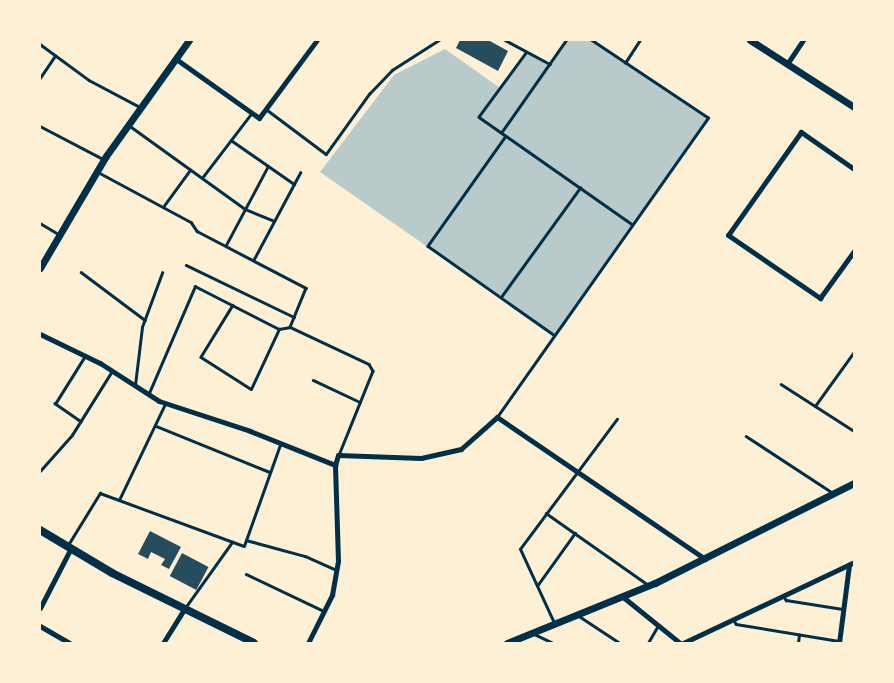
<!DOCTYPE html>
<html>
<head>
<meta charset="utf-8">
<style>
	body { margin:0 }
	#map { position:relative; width:894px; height:683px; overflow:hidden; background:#fdf0d5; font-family:Helvetica,sans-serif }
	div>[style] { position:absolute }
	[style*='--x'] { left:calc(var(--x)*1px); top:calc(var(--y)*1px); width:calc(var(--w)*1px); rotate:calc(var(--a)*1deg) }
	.green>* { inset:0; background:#b9caca }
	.building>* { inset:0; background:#264d5e; transform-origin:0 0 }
	.service>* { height:2.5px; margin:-1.25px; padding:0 1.25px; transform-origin:1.25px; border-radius:1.25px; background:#003049 }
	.minor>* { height:5px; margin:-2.5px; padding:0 2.5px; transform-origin:2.5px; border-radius:2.5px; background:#003049 }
	.tertiary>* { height:7px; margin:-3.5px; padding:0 3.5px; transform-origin:3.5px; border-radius:3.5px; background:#003049 }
	.secondary>* { height:8px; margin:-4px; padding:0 4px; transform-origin:4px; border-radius:4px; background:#003049 }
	span { translate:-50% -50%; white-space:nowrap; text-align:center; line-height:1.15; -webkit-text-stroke:4.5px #fdf0d5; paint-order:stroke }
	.frame { position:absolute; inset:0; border:41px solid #fdf0d5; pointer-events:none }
</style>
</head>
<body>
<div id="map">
	<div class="green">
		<i style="clip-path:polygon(566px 40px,591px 40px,708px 118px,554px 335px,320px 172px,394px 75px,445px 49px,500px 88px,526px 53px,550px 63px)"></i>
	</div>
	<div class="building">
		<i style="clip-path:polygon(460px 40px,488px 40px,508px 51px,498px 71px,456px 48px)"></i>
		<i style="clip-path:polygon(150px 531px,181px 547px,169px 569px,161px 565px,165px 559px,151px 552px,148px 559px,138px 554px)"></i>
		<i style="left:182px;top:553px;width:30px;height:26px;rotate:28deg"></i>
	</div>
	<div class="service">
		<i style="--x:505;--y:40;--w:51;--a:28.1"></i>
		<i style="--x:40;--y:44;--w:61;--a:36.3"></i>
		<i style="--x:89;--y:80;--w:58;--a:27.9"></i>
		<i style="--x:526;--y:53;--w:79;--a:126.3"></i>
		<i style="--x:479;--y:117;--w:187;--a:35"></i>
		<i style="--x:625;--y:63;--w:27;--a:-57"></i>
		<i style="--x:40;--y:78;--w:27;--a:-56"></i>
		<i style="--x:266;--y:109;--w:75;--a:36.9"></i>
		<i style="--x:326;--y:154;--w:74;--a:-54.4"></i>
		<i style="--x:369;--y:94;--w:33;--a:-46"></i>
		<i style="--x:392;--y:70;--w:56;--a:-32.6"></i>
		<i style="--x:40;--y:126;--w:71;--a:27.6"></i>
		<i style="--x:130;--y:126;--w:142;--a:35.8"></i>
		<i style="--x:245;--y:209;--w:31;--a:22"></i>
		<i style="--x:501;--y:133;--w:113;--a:-55"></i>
		<i style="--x:506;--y:136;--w:135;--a:125.3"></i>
		<i style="--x:428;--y:246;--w:154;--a:35.2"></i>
		<i style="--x:231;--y:140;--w:77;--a:34.9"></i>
		<i style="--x:98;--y:172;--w:106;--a:28.3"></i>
		<i style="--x:191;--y:222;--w:11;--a:56"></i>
		<i style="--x:197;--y:231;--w:123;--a:27.6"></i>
		<i style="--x:306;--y:288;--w:42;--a:112.3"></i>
		<i style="--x:202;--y:178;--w:81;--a:-52.6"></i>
		<i style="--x:163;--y:207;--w:46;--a:-53.9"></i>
		<i style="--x:40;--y:223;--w:21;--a:31"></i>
		<i style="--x:226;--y:245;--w:89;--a:-62"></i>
		<i style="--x:254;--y:259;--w:98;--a:-61.9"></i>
		<i style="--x:186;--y:265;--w:120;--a:25.7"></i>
		<i style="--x:81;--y:272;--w:80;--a:36.9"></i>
		<i style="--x:501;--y:297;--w:135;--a:-54.1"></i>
		<i style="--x:233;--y:305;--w:61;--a:121.6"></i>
		<i style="--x:201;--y:357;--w:59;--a:32.6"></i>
		<i style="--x:251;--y:389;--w:66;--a:-65"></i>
		<i style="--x:279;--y:329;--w:11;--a:-10"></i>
		<i style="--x:290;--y:327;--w:87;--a:25.1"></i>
		<i style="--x:369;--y:364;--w:8;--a:60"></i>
		<i style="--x:373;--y:371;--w:91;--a:112"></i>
		<i style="--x:313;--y:380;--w:52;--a:25.1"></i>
		<i style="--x:781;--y:384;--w:87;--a:32.8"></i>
		<i style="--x:135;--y:385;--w:58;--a:-83.1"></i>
		<i style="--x:142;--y:327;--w:58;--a:-69.7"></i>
		<i style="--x:149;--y:393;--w:116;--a:-66.7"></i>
		<i style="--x:195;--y:286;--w:94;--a:27.1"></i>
		<i style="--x:815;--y:406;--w:67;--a:-54.2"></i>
		<i style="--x:497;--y:417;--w:366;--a:-54.8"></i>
		<i style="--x:708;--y:118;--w:141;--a:-146.3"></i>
		<i style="--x:81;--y:422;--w:32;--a:-145"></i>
		<i style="--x:55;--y:404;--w:57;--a:-58"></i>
		<i style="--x:156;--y:426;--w:123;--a:22"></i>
		<i style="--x:746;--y:436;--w:104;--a:33.2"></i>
		<i style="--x:40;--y:471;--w:48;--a:-48.4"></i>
		<i style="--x:72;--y:435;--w:75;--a:-58"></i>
		<i style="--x:119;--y:500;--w:106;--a:-64.4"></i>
		<i style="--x:546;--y:513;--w:123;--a:35.1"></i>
		<i style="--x:246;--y:540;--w:61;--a:15.2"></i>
		<i style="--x:305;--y:556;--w:35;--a:24"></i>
		<i style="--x:68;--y:545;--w:61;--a:-58.4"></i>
		<i style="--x:100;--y:493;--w:153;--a:20.2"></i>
		<i style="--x:244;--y:546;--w:107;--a:-70.4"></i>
		<i style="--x:246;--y:574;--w:86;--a:25.4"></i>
		<i style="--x:537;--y:586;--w:65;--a:-54.4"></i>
		<i style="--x:783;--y:595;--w:6;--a:59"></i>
		<i style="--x:786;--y:600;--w:57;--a:9.1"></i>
		<i style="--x:185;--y:608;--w:81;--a:-54.5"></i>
		<i style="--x:579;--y:616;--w:49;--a:33.4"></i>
		<i style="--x:734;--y:620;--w:4;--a:63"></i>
		<i style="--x:736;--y:624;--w:104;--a:9.4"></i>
		<i style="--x:554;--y:623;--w:81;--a:-114.7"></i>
		<i style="--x:520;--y:549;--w:162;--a:-53.3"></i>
		<i style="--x:534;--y:634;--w:21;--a:25"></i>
		<i style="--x:648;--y:643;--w:20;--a:-60"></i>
		<i style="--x:798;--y:643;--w:8;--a:-83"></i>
	</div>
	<div class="minor">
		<i style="--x:176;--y:59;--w:102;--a:35.4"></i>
		<i style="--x:259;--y:118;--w:97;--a:-53.4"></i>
		<i style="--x:787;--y:64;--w:29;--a:-56"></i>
		<i style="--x:854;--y:169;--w:65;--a:-145.1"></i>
		<i style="--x:801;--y:132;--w:126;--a:125.3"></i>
		<i style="--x:728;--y:235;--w:112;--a:34.4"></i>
		<i style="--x:820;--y:298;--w:58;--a:-54.1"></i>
		<i style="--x:40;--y:334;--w:67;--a:25.8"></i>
		<i style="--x:100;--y:363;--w:70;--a:32.8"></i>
		<i style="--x:159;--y:401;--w:96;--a:18.2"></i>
		<i style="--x:250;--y:431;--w:92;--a:21.8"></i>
		<i style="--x:623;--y:597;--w:73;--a:38.9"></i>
		<i style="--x:40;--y:608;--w:68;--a:-62.7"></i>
		<i style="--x:40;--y:626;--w:34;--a:30"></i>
		<i style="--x:163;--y:643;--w:40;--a:-58"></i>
		<i style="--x:308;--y:643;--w:54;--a:-63.4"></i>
		<i style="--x:332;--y:595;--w:35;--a:-80"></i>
		<i style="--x:338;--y:561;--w:96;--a:-91.8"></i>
		<i style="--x:335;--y:465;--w:10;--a:-73"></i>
		<i style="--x:338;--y:455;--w:83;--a:2.1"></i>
		<i style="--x:421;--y:458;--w:41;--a:-12.7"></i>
		<i style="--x:461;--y:449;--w:48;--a:-41.6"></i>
		<i style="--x:497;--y:417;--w:252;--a:34.3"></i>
		<i style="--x:683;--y:643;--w:189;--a:-25.3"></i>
		<i style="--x:839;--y:643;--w:79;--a:-82.7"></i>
	</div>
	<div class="tertiary">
		<i style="--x:750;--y:40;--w:124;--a:32.8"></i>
		<i style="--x:40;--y:268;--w:130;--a:-59.5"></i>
		<i style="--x:106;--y:156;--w:143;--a:-54.4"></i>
		<i style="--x:507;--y:643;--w:160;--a:-22.1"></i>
		<i style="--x:655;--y:583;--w:223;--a:-26.7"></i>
	</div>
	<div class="secondary">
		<i style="--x:40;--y:530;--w:84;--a:30.8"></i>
		<i style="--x:112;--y:573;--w:158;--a:26.2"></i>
	</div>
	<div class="frame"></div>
</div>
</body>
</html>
